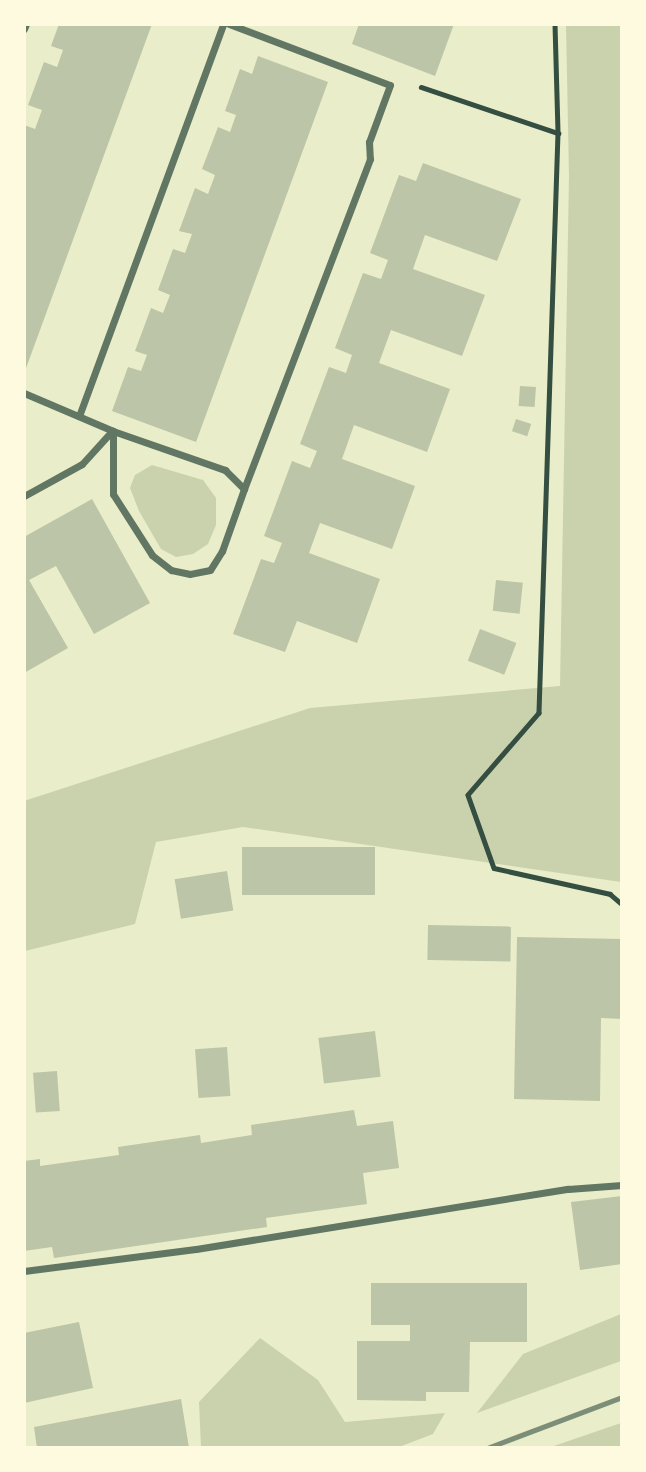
<!DOCTYPE html>
<html>
<head>
<meta charset="utf-8">
<style>
	body { margin:0 }
	#map { position:relative; width:646px; height:1472px; overflow:hidden; background:#e9edc9; font-family:"Fira Sans Condensed",sans-serif }
	div>[style] { position:absolute }
	[style*='--x'] { left:calc(var(--x)*1px); top:calc(var(--y)*1px); width:calc(var(--w)*1px); rotate:calc(var(--a)*1deg) }
	.green>* { inset:0; background:#cad2ad }
	.building>* { inset:0; background:#bcc5a7; transform-origin:0 0 }
	.path>* { height:4.5px; margin:-2.25px; padding:0 2.25px; transform-origin:2.25px; border-radius:2.25px; background:#344e41 }
	.minor>* { height:7px; margin:-3.5px; padding:0 3.5px; transform-origin:3.5px; border-radius:3.5px; background:#617663 }
	.rail>* { height:5px; margin:-2.5px; padding:0 2.5px; transform-origin:2.5px; border-radius:2.5px; background:#7c8e77 }
	span { translate:-50% -50%; white-space:nowrap; text-align:center; line-height:1.15; -webkit-text-stroke:5px #fefae0; paint-order:stroke }
	.frame { position:absolute; inset:0; border:26px solid #fefae0; pointer-events:none }
</style>
</head>
<body>
<div id="map">
	<div class="green">
		<i style="clip-path:polygon(566px 25px,621px 25px,621px 882px,243px 827px,156px 842px,135px 924px,25px 951px,24px 801px,310px 708px,560px 686px,569px 176px)"></i>
		<i style="clip-path:polygon(152px 465px,203px 480px,216px 498px,216px 525px,208px 544px,193px 554px,176px 557px,161px 549px,139px 511px,130px 488px,135px 475px)"></i>
		<i style="clip-path:polygon(621px 1314px,621px 1361px,477px 1413px,523px 1354px)"></i>
		<i style="clip-path:polygon(260px 1338px,318px 1380px,345px 1422px,445px 1413px,433px 1434px,399px 1447px,201px 1447px,199px 1402px)"></i>
		<i style="clip-path:polygon(621px 1423px,621px 1447px,551px 1447px)"></i>
	</div>
	<div class="building">
		<i style="clip-path:polygon(59px 24px,152px 24px,25px 371px,24px 125px,35px 129px,42px 110px,28px 105px,44px 62px,57px 67px,63px 50px,51px 46px)"></i>
		<i style="clip-path:polygon(359px 24px,454px 24px,435px 76px,352px 44px)"></i>
		<i style="clip-path:polygon(258px 56px,328px 82px,196px 442px,112px 411px,128px 367px,141px 371px,147px 355px,135px 351px,151px 308px,163px 313px,170px 295px,158px 290px,173px 249px,185px 253px,192px 234px,179px 231px,195px 188px,208px 194px,215px 175px,202px 169px,218px 127px,230px 132px,236px 115px,225px 111px,240px 69px,252px 74px)"></i>
		<i style="clip-path:polygon(423px 163px,521px 199px,497px 261px,425px 235px,413px 269px,485px 295px,462px 356px,391px 330px,379px 363px,450px 389px,427px 452px,354px 425px,342px 459px,415px 486px,392px 549px,320px 523px,309px 553px,380px 579px,357px 643px,297px 621px,285px 652px,233px 634px,261px 559px,274px 563px,282px 543px,264px 536px,292px 461px,310px 468px,317px 451px,300px 444px,329px 367px,346px 373px,352px 355px,335px 348px,363px 273px,381px 279px,388px 260px,370px 253px,399px 175px,416px 181px)"></i>
		<i style="left:520px;top:386px;width:16px;height:20px;rotate:4deg"></i>
		<i style="left:516px;top:419px;width:16px;height:13px;rotate:18deg"></i>
		<i style="clip-path:polygon(92px 499px,150px 603px,94px 634px,56px 566px,29px 580px,68px 648px,24px 673px,24px 537px)"></i>
		<i style="left:496px;top:580px;width:27px;height:31px;rotate:6deg"></i>
		<i style="left:480px;top:629px;width:39px;height:34px;rotate:21deg"></i>
		<i style="left:375px;top:847px;width:48px;height:133px;rotate:90deg"></i>
		<i style="left:227px;top:871px;width:40px;height:53px;rotate:81deg"></i>
		<i style="left:428px;top:925px;width:83px;height:35px;rotate:1deg"></i>
		<i style="clip-path:polygon(517px 937px,622px 939px,622px 1019px,601px 1018px,600px 1101px,514px 1099px)"></i>
		<i style="left:375px;top:1031px;width:46px;height:57px;rotate:83deg"></i>
		<i style="left:227px;top:1047px;width:49px;height:32px;rotate:86deg"></i>
		<i style="left:57px;top:1071px;width:40px;height:24px;rotate:86deg"></i>
		<i style="clip-path:polygon(354px 1110px,357px 1126px,393px 1121px,399px 1168px,363px 1173px,367px 1204px,266px 1218px,267px 1227px,54px 1258px,52px 1247px,24px 1251px,24px 1161px,40px 1159px,40px 1166px,119px 1155px,118px 1147px,200px 1135px,201px 1143px,252px 1135px,251px 1125px)"></i>
		<i style="clip-path:polygon(622px 1196px,622px 1264px,580px 1270px,571px 1202px)"></i>
		<i style="clip-path:polygon(371px 1283px,527px 1283px,527px 1342px,470px 1342px,469px 1392px,426px 1392px,426px 1401px,357px 1400px,357px 1341px,410px 1341px,410px 1325px,371px 1325px)"></i>
		<i style="clip-path:polygon(79px 1322px,93px 1388px,24px 1403px,24px 1333px)"></i>
		<i style="clip-path:polygon(181px 1399px,189px 1448px,37px 1448px,34px 1427px)"></i>
	</div>
	<div class="path">
		<i style="--x:555;--y:24;--w:109;--a:88.4"></i>
		<i style="--x:558;--y:133;--w:580;--a:91.88"></i>
		<i style="--x:539;--y:713;--w:108;--a:130.9"></i>
		<i style="--x:468;--y:795;--w:77;--a:70.4"></i>
		<i style="--x:494;--y:868;--w:119;--a:12.6"></i>
		<i style="--x:610;--y:894;--w:16;--a:40"></i>
		<i style="--x:421;--y:87;--w:145;--a:18.6"></i>
	</div>
	<div class="minor">
		<i style="--x:229;--y:24;--w:172;--a:20.8"></i>
		<i style="--x:390;--y:85;--w:61;--a:110.2"></i>
		<i style="--x:369;--y:142;--w:17;--a:87"></i>
		<i style="--x:370;--y:159;--w:353;--a:110.9"></i>
		<i style="--x:24;--y:29;--w:5;--a:-68"></i>
		<i style="--x:24;--y:393;--w:97;--a:23.1"></i>
		<i style="--x:113;--y:431;--w:119;--a:19.2"></i>
		<i style="--x:225;--y:470;--w:27;--a:45"></i>
		<i style="--x:244;--y:489;--w:66;--a:109.5"></i>
		<i style="--x:222;--y:551;--w:22;--a:122"></i>
		<i style="--x:210;--y:570;--w:20;--a:169"></i>
		<i style="--x:190;--y:574;--w:19;--a:-168"></i>
		<i style="--x:171;--y:570;--w:24;--a:-142"></i>
		<i style="--x:152;--y:555;--w:72;--a:-122.6"></i>
		<i style="--x:113;--y:494;--w:63;--a:-90"></i>
		<i style="--x:79;--y:416;--w:418;--a:-69.8"></i>
		<i style="--x:24;--y:496;--w:66;--a:-28.9"></i>
		<i style="--x:82;--y:464;--w:45;--a:-47.7"></i>
		<i style="--x:24;--y:1271;--w:173;--a:-7.3"></i>
		<i style="--x:196;--y:1249;--w:377;--a:-9.2"></i>
		<i style="--x:568;--y:1189;--w:54;--a:-4.2"></i>
	</div>
	<div class="rail">
		<i style="--x:487;--y:1448;--w:144;--a:-20.7"></i>
	</div>
	<div class="frame"></div>
</div>
</body>
</html>
